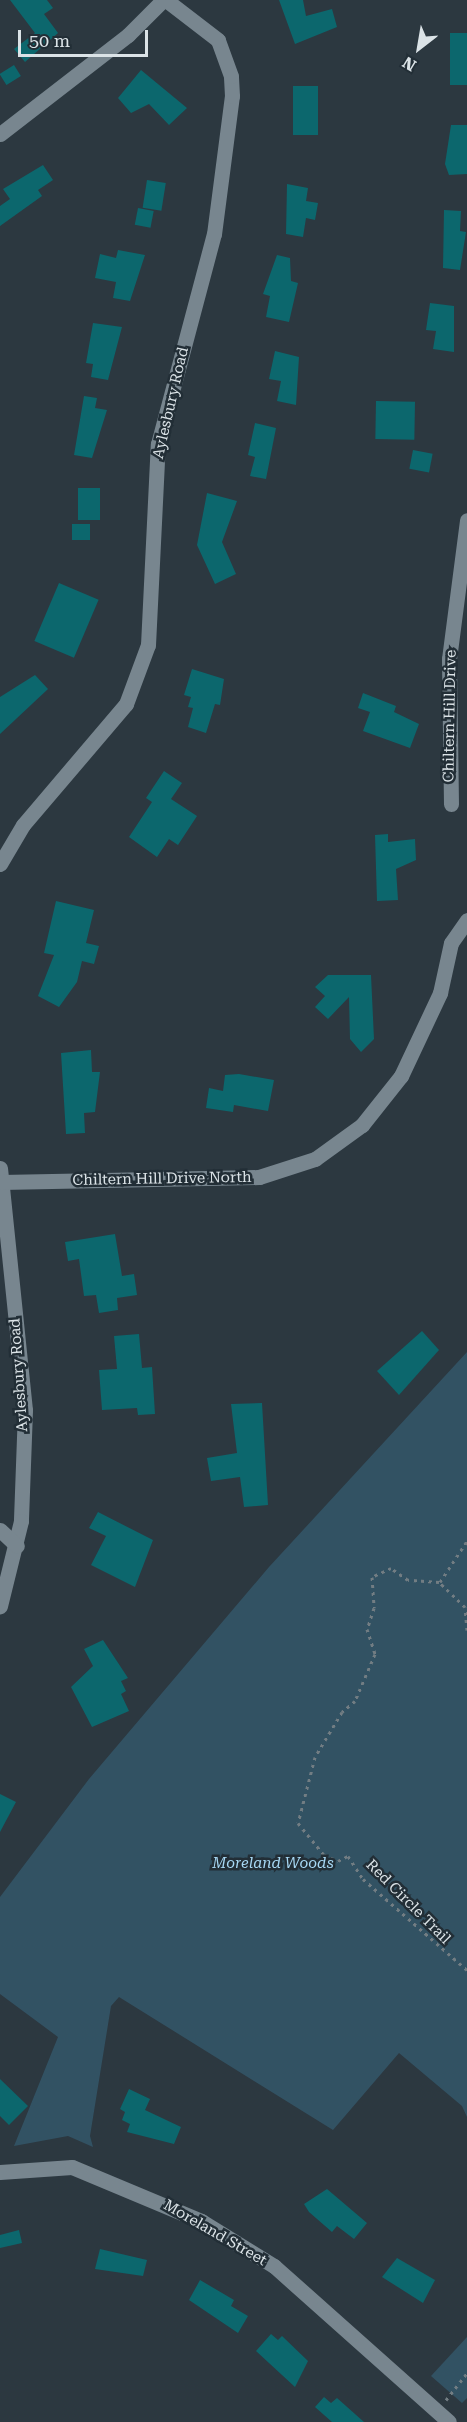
<!DOCTYPE html>
<html>
<head>
<meta charset="utf-8">
<style>
	body { margin:0 }
	#map { position:relative; width:467px; height:2422px; overflow:hidden; background:#2c3840; font-family:"Roboto Serif",serif }
	div>[style] { position:absolute }
	[style*='--x'] { left:calc(var(--x)*1px); top:calc(var(--y)*1px); width:calc(var(--w)*1px); rotate:calc(var(--a)*1deg) }
	.green>* { inset:0; background:#325263 }
	.building>* { inset:0; background:#0c676d; transform-origin:0 0 }
	.path>* { height:3px; margin-top:-1.5px; transform-origin:0; background:repeating-linear-gradient(90deg,#727d83 0 3px,transparent 0 7.5px) }
	.minor>* { height:15px; margin:-7.5px; padding:0 7.5px; transform-origin:7.5px; border-radius:7.5px; background:#78868f }
	span { translate:-50% -50%; white-space:nowrap; text-align:center; line-height:1.15; -webkit-text-stroke:5px #222e36; paint-order:stroke }
	.street-label { font-size:15px; color:#dbe3e7 }
	.park-label { font-size:15px; color:#a7d8f4; font-style:italic }
	.north { position:absolute; left:389px; top:18px; width:60px; height:60px; -webkit-text-stroke:4px #222e36; paint-order:stroke; rotate:211deg; font-size:16px; font-weight:700; line-height:24px; text-align:center; color:#dbe3e7 }
	.north::after { content:''; display:block; margin:auto; width:21px; height:27px; background:#dbe3e7; clip-path:polygon(50% 0,100% 100%,50% 72%,0 100%) }
	.scale { position:absolute; left:18px; top:30px; width:130px; height:27px; box-sizing:border-box; border:3px solid #dbe3e7; border-top:0; padding-left:8px; font-size:18px; line-height:21px; white-space:nowrap; color:#dbe3e7; -webkit-text-stroke:4px #222e36; paint-order:stroke }
</style>
</head>
<body>
<div id="map">
	<div class="green">
		<i style="clip-path:polygon(467px 1352px,467px 2117px,462px 2106px,399px 2053px,333px 2130px,119px 1997px,111px 2006px,90px 2136px,93px 2147px,68px 2136px,14px 2146px,58px 2037px,0 1994px,0 1897px,89px 1779px,269px 1567px)"></i>
		<i style="clip-path:polygon(467px 2337px,467px 2398px,462px 2403px,431px 2376px)"></i>
	</div>
	<div class="building">
		<i style="clip-path:polygon(10px 0,47px 0,53px 8px,44px 14px,58px 33px,25px 62px,14px 49px,35px 33px)"></i>
		<i style="clip-path:polygon(279px 0,303px 0,306px 16px,332px 9px,337px 27px,295px 44px)"></i>
		<i style="left:450px;top:33px;width:17px;height:52px"></i>
		<i style="left:14px;top:65px;width:13px;height:17px;rotate:58deg"></i>
		<i style="clip-path:polygon(141px 70px,187px 108px,169px 125px,149px 104px,131px 113px,118px 98px)"></i>
		<i style="left:293px;top:86px;width:25px;height:49px"></i>
		<i style="clip-path:polygon(451px 125px,467px 125px,467px 174px,449px 175px,445px 164px)"></i>
		<i style="clip-path:polygon(43px 165px,53px 180px,38px 190px,42px 196px,0 226px,0 206px,10px 199px,3px 189px)"></i>
		<i style="left:147px;top:180px;width:19px;height:28px;rotate:9deg"></i>
		<i style="clip-path:polygon(287px 184px,308px 188px,306px 201px,318px 203px,315px 220px,306px 218px,303px 237px,286px 234px)"></i>
		<i style="left:138px;top:208px;width:16px;height:17px;rotate:11deg"></i>
		<i style="clip-path:polygon(444px 210px,461px 211px,460px 231px,466px 232px,460px 270px,443px 268px)"></i>
		<i style="clip-path:polygon(118px 250px,145px 255px,130px 301px,113px 298px,116px 282px,95px 278px,100px 254px,116px 258px)"></i>
		<i style="clip-path:polygon(277px 255px,290px 258px,291px 281px,298px 283px,289px 322px,266px 317px,270px 296px,263px 294px)"></i>
		<i style="clip-path:polygon(430px 303px,454px 306px,454px 352px,433px 349px,436px 331px,426px 330px)"></i>
		<i style="clip-path:polygon(93px 323px,122px 327px,108px 380px,91px 377px,93px 364px,86px 363px)"></i>
		<i style="clip-path:polygon(275px 351px,299px 357px,296px 405px,277px 401px,281px 381px,269px 379px)"></i>
		<i style="clip-path:polygon(84px 396px,97px 398px,95px 408px,107px 410px,92px 458px,74px 455px)"></i>
		<i style="left:376px;top:401px;width:39px;height:38px;rotate:1deg"></i>
		<i style="clip-path:polygon(255px 423px,276px 428px,266px 479px,250px 476px,255px 457px,248px 455px)"></i>
		<i style="left:413px;top:450px;width:20px;height:19px;rotate:11deg"></i>
		<i style="left:78px;top:488px;width:22px;height:32px"></i>
		<i style="clip-path:polygon(207px 493px,237px 501px,222px 542px,236px 574px,215px 584px,197px 545px)"></i>
		<i style="left:72px;top:524px;width:18px;height:16px"></i>
		<i style="left:59px;top:583px;width:43px;height:63px;rotate:23deg"></i>
		<i style="clip-path:polygon(192px 669px,224px 679px,220px 705px,215px 704px,206px 733px,188px 727px,193px 708px,188px 707px,191px 697px,184px 695px)"></i>
		<i style="clip-path:polygon(35px 675px,48px 689px,0 734px,0 697px)"></i>
		<i style="clip-path:polygon(363px 693px,396px 706px,394px 712px,419px 724px,410px 748px,363px 731px,370px 712px,358px 708px)"></i>
		<i style="clip-path:polygon(164px 771px,182px 783px,171px 799px,197px 816px,178px 845px,169px 839px,157px 857px,129px 837px,152px 802px,146px 798px)"></i>
		<i style="clip-path:polygon(388px 834px,388px 842px,415px 839px,416px 860px,396px 869px,398px 900px,377px 901px,375px 835px)"></i>
		<i style="clip-path:polygon(56px 901px,94px 910px,86px 943px,99px 946px,94px 964px,82px 961px,77px 982px,59px 1007px,38px 996px,54px 955px,44px 953px)"></i>
		<i style="clip-path:polygon(328px 975px,371px 975px,374px 1039px,361px 1052px,350px 1039px,349px 997px,328px 1019px,315px 1007px,325px 996px,315px 987px)"></i>
		<i style="clip-path:polygon(91px 1050px,92px 1072px,100px 1072px,95px 1112px,84px 1113px,85px 1133px,66px 1134px,61px 1053px)"></i>
		<i style="clip-path:polygon(239px 1074px,274px 1080px,268px 1111px,234px 1105px,233px 1112px,206px 1108px,209px 1088px,223px 1091px,225px 1075px)"></i>
		<i style="clip-path:polygon(115px 1234px,122px 1276px,134px 1274px,137px 1295px,117px 1298px,118px 1310px,99px 1313px,96px 1295px,84px 1296px,79px 1259px,68px 1261px,65px 1242px)"></i>
		<i style="clip-path:polygon(422px 1331px,439px 1350px,399px 1395px,377px 1371px)"></i>
		<i style="clip-path:polygon(139px 1334px,142px 1368px,152px 1367px,155px 1414px,138px 1415px,137px 1408px,102px 1410px,99px 1370px,117px 1369px,114px 1336px)"></i>
		<i style="clip-path:polygon(262px 1403px,268px 1505px,244px 1507px,240px 1477px,211px 1481px,207px 1458px,237px 1453px,231px 1404px)"></i>
		<i style="clip-path:polygon(98px 1512px,153px 1540px,135px 1587px,91px 1565px,106px 1536px,89px 1528px)"></i>
		<i style="clip-path:polygon(103px 1640px,128px 1678px,121px 1681px,126px 1691px,121px 1694px,129px 1711px,92px 1727px,71px 1687px,93px 1666px,84px 1649px)"></i>
		<i style="clip-path:polygon(0 1794px,16px 1802px,0 1832px)"></i>
		<i style="clip-path:polygon(0 2079px,28px 2106px,9px 2125px,0 2116px)"></i>
		<i style="clip-path:polygon(129px 2089px,150px 2099px,145px 2110px,181px 2127px,174px 2144px,127px 2132px,130px 2124px,122px 2120px,125px 2112px,120px 2109px)"></i>
		<i style="clip-path:polygon(327px 2189px,367px 2223px,354px 2239px,337px 2226px,332px 2232px,309px 2212px,304px 2204px)"></i>
		<i style="clip-path:polygon(19px 2230px,22px 2243px,0 2248px,0 2235px)"></i>
		<i style="clip-path:polygon(100px 2249px,147px 2260px,143px 2276px,95px 2269px)"></i>
		<i style="clip-path:polygon(397px 2258px,435px 2280px,423px 2303px,382px 2277px)"></i>
		<i style="clip-path:polygon(200px 2280px,234px 2300px,231px 2306px,248px 2316px,238px 2333px,189px 2300px)"></i>
		<i style="clip-path:polygon(271px 2334px,278px 2340px,282px 2336px,308px 2361px,295px 2387px,256px 2351px)"></i>
		<i style="clip-path:polygon(324px 2397px,331px 2403px,337px 2398px,364px 2422px,332px 2422px,315px 2407px)"></i>
	</div>
	<div class="path">
		<i style="--x:440;--y:1582;--w:49;--a:-56.6"></i>
		<i style="--x:467;--y:1630;--w:23;--a:-95"></i>
		<i style="--x:465;--y:1607;--w:36;--a:-136"></i>
		<i style="--x:439;--y:1582;--w:31;--a:-176"></i>
		<i style="--x:408;--y:1580;--w:21;--a:-145"></i>
		<i style="--x:391;--y:1568;--w:21;--a:155"></i>
		<i style="--x:372;--y:1577;--w:31;--a:86"></i>
		<i style="--x:374;--y:1608;--w:22;--a:108"></i>
		<i style="--x:367;--y:1629;--w:26;--a:72"></i>
		<i style="--x:375;--y:1654;--w:51;--a:113.1"></i>
		<i style="--x:355;--y:1701;--w:17;--a:140"></i>
		<i style="--x:342;--y:1712;--w:52;--a:121"></i>
		<i style="--x:315;--y:1757;--w:68;--a:104.4"></i>
		<i style="--x:298;--y:1823;--w:41;--a:50.9"></i>
		<i style="--x:324;--y:1855;--w:15;--a:23"></i>
		<i style="--x:338;--y:1861;--w:11;--a:-27"></i>
		<i style="--x:348;--y:1856;--w:27;--a:57"></i>
		<i style="--x:363;--y:1879;--w:138;--a:41.2"></i>
		<i style="--x:446;--y:2400;--w:34;--a:-52"></i>
	</div>
	<div class="minor">
		<i style="--x:0;--y:134;--w:162;--a:-37.7"></i>
		<i style="--x:128;--y:35;--w:49;--a:-45"></i>
		<i style="--x:451;--y:804;--w:145;--a:-90.8"></i>
		<i style="--x:449;--y:659;--w:140;--a:-82.6"></i>
		<i style="--x:0;--y:864;--w:45;--a:-59.5"></i>
		<i style="--x:23;--y:825;--w:159;--a:-49.6"></i>
		<i style="--x:126;--y:704;--w:63;--a:-69.6"></i>
		<i style="--x:148;--y:645;--w:201;--a:-87.2"></i>
		<i style="--x:158;--y:444;--w:217;--a:-75.1"></i>
		<i style="--x:214;--y:234;--w:139;--a:-82.6"></i>
		<i style="--x:232;--y:96;--w:20;--a:-93"></i>
		<i style="--x:231;--y:76;--w:38;--a:-110"></i>
		<i style="--x:218;--y:40;--w:66;--a:-142.4"></i>
		<i style="--x:0;--y:1168;--w:243;--a:84.1"></i>
		<i style="--x:25;--y:1410;--w:111;--a:92.1"></i>
		<i style="--x:21;--y:1521;--w:88;--a:103.9"></i>
		<i style="--x:1;--y:1182;--w:258;--a:-1.1"></i>
		<i style="--x:259;--y:1177;--w:59;--a:-17.8"></i>
		<i style="--x:315;--y:1159;--w:58;--a:-35.9"></i>
		<i style="--x:362;--y:1125;--w:63;--a:-51.5"></i>
		<i style="--x:401;--y:1076;--w:92;--a:-64.8"></i>
		<i style="--x:440;--y:993;--w:51;--a:-77.6"></i>
		<i style="--x:451;--y:943;--w:28;--a:-55"></i>
		<i style="--x:0;--y:1530;--w:23;--a:43"></i>
		<i style="--x:0;--y:2172;--w:72;--a:-4"></i>
		<i style="--x:72;--y:2167;--w:140;--a:22.7"></i>
		<i style="--x:201;--y:2221;--w:86;--a:31.7"></i>
		<i style="--x:274;--y:2266;--w:234;--a:41.7"></i>
	</div>
	<div class="street-label">
		<span style="left:171px;top:403px;rotate:-77deg">Aylesbury Road</span>
		<span style="left:450px;top:716px;rotate:-89deg">Chiltern Hill Drive</span>
		<span style="left:162px;top:1179px;rotate:-1deg">Chiltern Hill Drive North</span>
		<span style="left:19px;top:1375px;rotate:-94deg">Aylesbury Road</span>
		<span style="left:408px;top:1902px;rotate:45deg">Red Circle Trail</span>
		<span style="left:215px;top:2233px;rotate:30deg">Moreland Street</span>
	</div>
	<div class="park-label">
		<span style="left:273px;top:1864px">Moreland Woods</span>
	</div>
	<div class="north">N</div>
	<div class="scale">50 m</div>
</div>
</body>
</html>
